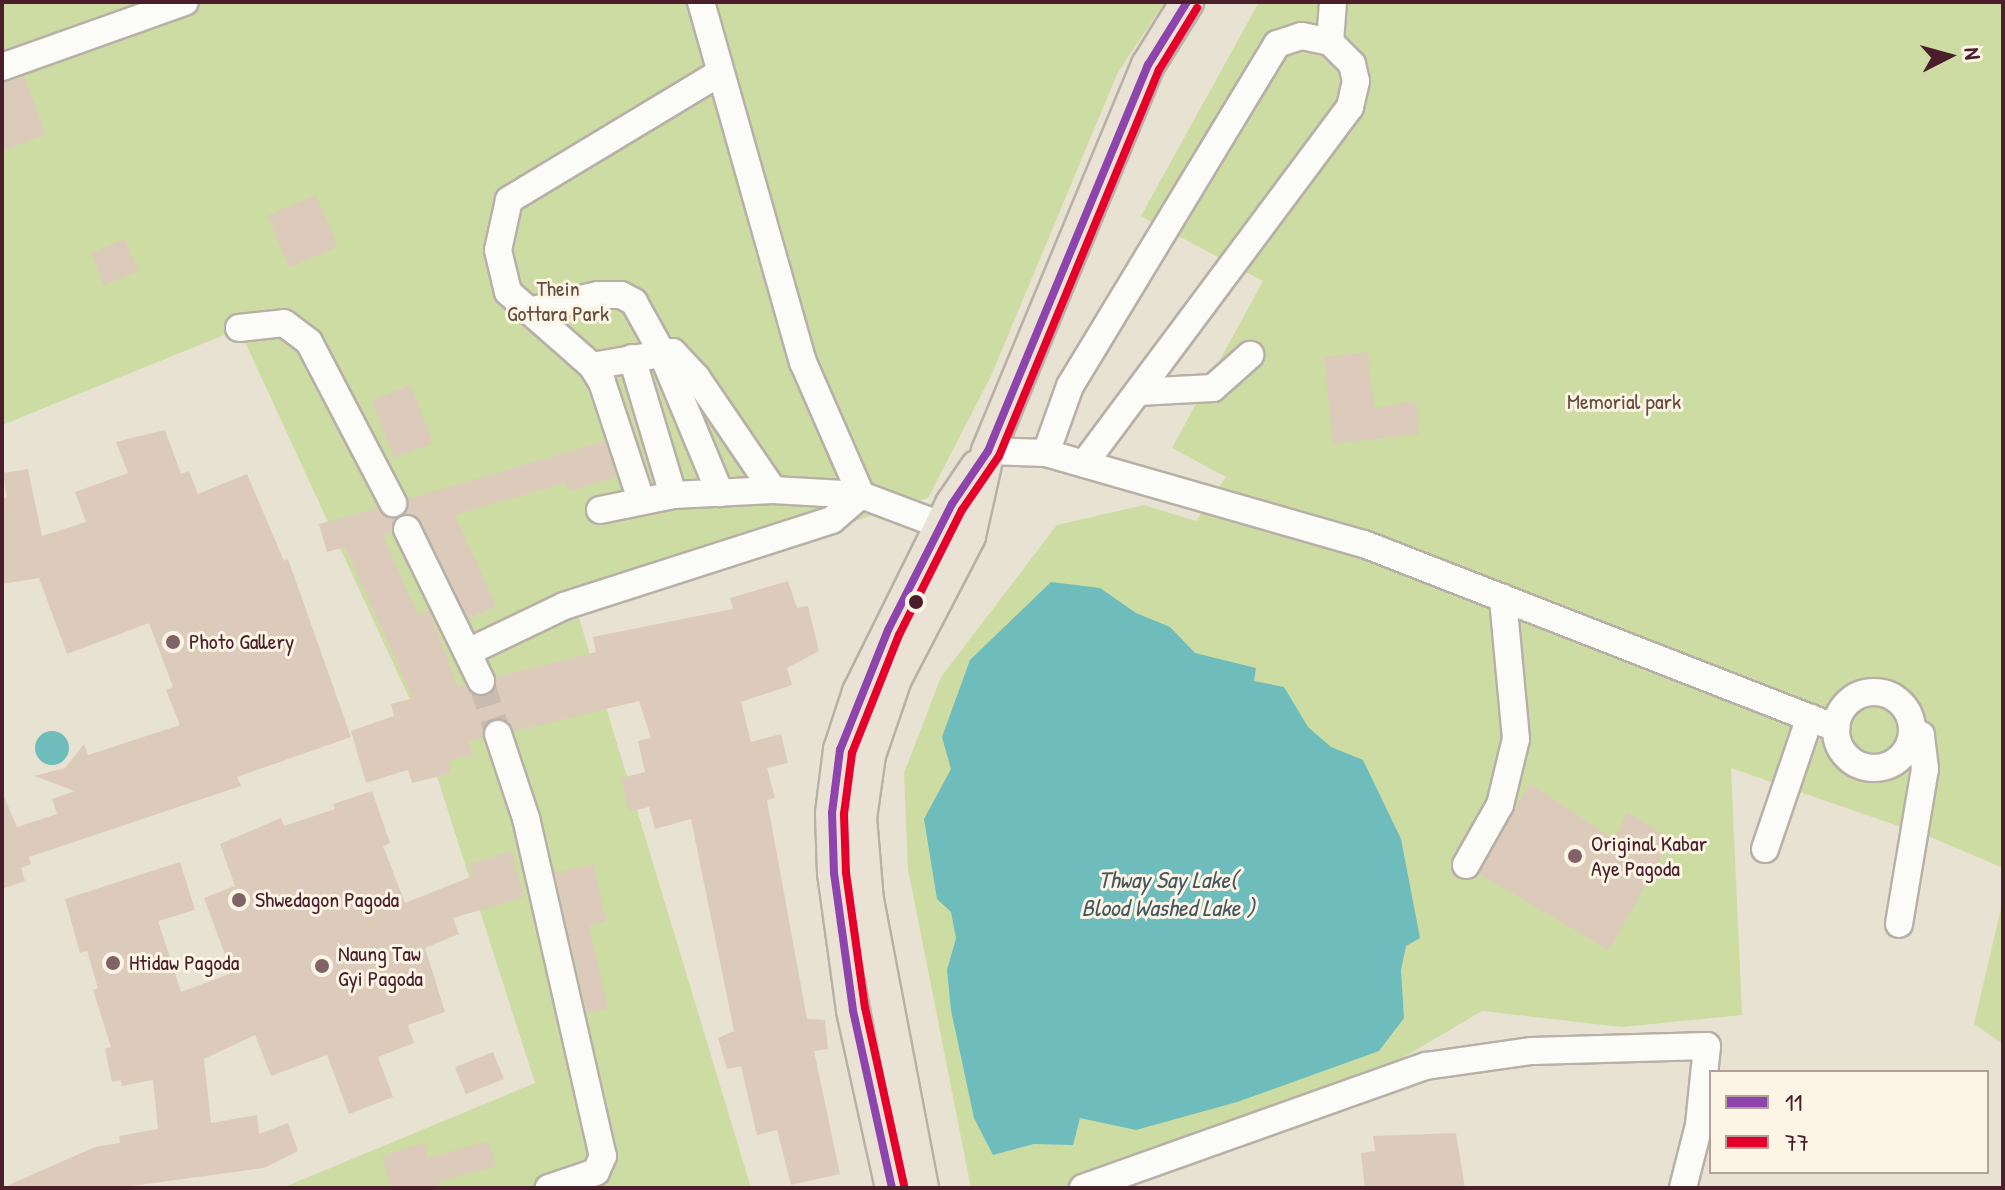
<!DOCTYPE html>
<html>
<head>
<meta charset="utf-8">
<style>
	body { margin:0 }
	#map { position:relative; width:2005px; height:1190px; overflow:hidden; background:#e7e2d1; font-family:"Patrick Hand",sans-serif }
	div>[style] { position:absolute }
	[style*='--x'] { left:calc(var(--x)*1px); top:calc(var(--y)*1px); width:calc(var(--w)*1px); rotate:calc(var(--a)*1deg) }
	.green>* { inset:0; background:#cddca3 }
	.water>* { inset:0; background:#6ebcbc }
	.round { border-radius:50% }
	.building>* { inset:0; background:#dccbbb; transform-origin:0 0 }
	.minor-tunnel>* { height:26px; margin-top:-13px; transform-origin:0; background:repeating-linear-gradient(90deg,#c8bbb0 0 26px,transparent 0 39px) }
	.roads { filter:drop-shadow(2px 0 #b8b0a7) drop-shadow(-2px 0 #b8b0a7) drop-shadow(0 2px #b8b0a7) drop-shadow(0 -2px #b8b0a7) }
	.minor>* { height:26px; margin:-13px; padding:0 13px; transform-origin:13px; border-radius:13px; background:#fbfbf8 }
	.minor>.ring { margin:-13px; padding:0; box-sizing:content-box; background:none; border:26px solid #fbfbf8; border-radius:50% }
	.major>* { height:32px; margin:-16px; padding:0 16px; transform-origin:16px; border-radius:16px; background:#eae2d5 }
	.bus-1>* { height:8px; margin:-4px; padding:0 4px; transform-origin:4px; border-radius:4px; background:#8e44ad }
	.bus-2>* { height:8px; margin:-4px; padding:0 4px; transform-origin:4px; border-radius:4px; background:#e4002b }
	.dots>* { width:22px; height:22px; translate:-50% -50%; box-sizing:border-box; border:4px solid #fcf5e5; border-radius:50% }
	span { translate:-50% -50%; white-space:nowrap; text-align:center; line-height:1.15; -webkit-text-stroke:6px #fcf5e5; paint-order:stroke }
	.park-label { font-size:22px; color:#654d40 }
	.poi-label { font-size:22px; color:#4a1f2b }
	.left { translate:0 -50%; text-align:left }
	.water-label { font-size:24px; color:#445761; font-style:italic }
	.frame { position:absolute; inset:0; border:4px solid #4a1f2b; pointer-events:none }
	.legend { position:absolute; left:1709px; top:1070px; width:280px; height:104px; box-sizing:border-box; background:#fcf5e5; border:2px solid #b59f9b; margin:0; padding:10px 14px; list-style:none; font-size:24px; color:#4a1f2b }
	.legend li { display:flex; align-items:center; gap:16px; height:40px }
	.legend b { width:40px; border:2px solid #b59f9b }
	.north { position:absolute; left:1909px; top:16px; width:80px; height:80px; -webkit-text-stroke:6px #fcf5e5; paint-order:stroke; rotate:84deg; font-size:22px; font-weight:700; line-height:32px; text-align:center; color:#4a1f2b }
	.north::after { content:''; display:block; margin:auto; width:28px; height:36px; background:#4a1f2b; clip-path:polygon(50% 0,100% 100%,50% 72%,0 100%) }
</style>
</head>
<body>
<div id="map">
	<div class="green">
		<i style="clip-path:polygon(2px 2px,1165px 2px,1118px 72px,991px 376px,928px 498px,576px 608px,751px 1188px,282px 1188px,535px 1083px,418px 717px,239px 329px,2px 425px)"></i>
		<i style="clip-path:polygon(1259px 2px,2003px 2px,2003px 868px,1933px 838px,1731px 768px,1742px 1015px,1622px 1027px,1482px 1011px,1404px 1057px,1063px 1188px,971px 1188px,908px 869px,904px 773px,941px 677px,1057px 525px,1144px 505px,1196px 521px,1226px 477px,1172px 448px,1263px 281px,1141px 216px)"></i>
		<i style="clip-path:polygon(2003px 900px,2003px 1044px,1974px 1024px)"></i>
	</div>
	<div class="water">
		<i style="clip-path:polygon(1051px 582px,1100px 588px,1136px 613px,1170px 627px,1195px 653px,1256px 668px,1254px 681px,1284px 687px,1308px 727px,1331px 747px,1363px 760px,1401px 839px,1420px 938px,1406px 946px,1401px 970px,1404px 1018px,1379px 1051px,1237px 1102px,1136px 1130px,1080px 1118px,1073px 1145px,1034px 1144px,993px 1155px,974px 1118px,951px 1010px,947px 970px,956px 938px,951px 912px,937px 899px,924px 819px,951px 769px,942px 737px,970px 660px)"></i>
		<i class="round" style="left:35px;top:731px;width:34px;height:34px"></i>
	</div>
	<div class="building">
		<i style="clip-path:polygon(24px 76px,46px 134px,2px 151px,2px 83px)"></i>
		<i style="left:316px;top:195px;width:56px;height:53px;rotate:67deg"></i>
		<i style="left:125px;top:239px;width:35px;height:37px;rotate:68deg"></i>
		<i style="clip-path:polygon(1368px 352px,1374px 408px,1416px 401px,1419px 434px,1333px 444px,1324px 357px)"></i>
		<i style="left:411px;top:385px;width:62px;height:42px;rotate:69deg"></i>
		<i style="clip-path:polygon(165px 430px,181px 474px,189px 471px,198px 494px,247px 474px,284px 561px,288px 559px,351px 737px,237px 777px,241px 786px,29px 857px,31px 864px,21px 868px,25px 881px,2px 889px,2px 792px,17px 827px,57px 814px,52px 799px,75px 791px,34px 776px,65px 768px,84px 744px,88px 755px,180px 725px,166px 690px,173px 687px,149px 623px,67px 654px,39px 578px,2px 584px,2px 499px,7px 498px,3px 473px,28px 469px,42px 536px,86px 522px,75px 492px,128px 473px,116px 442px)"></i>
		<i style="clip-path:polygon(605px 441px,616px 477px,569px 491px,564px 483px,455px 515px,496px 606px,468px 619px,421px 522px,404px 514px,408px 499px)"></i>
		<i style="clip-path:polygon(377px 508px,396px 518px,392px 533px,383px 536px,418px 615px,429px 610px,458px 687px,465px 685px,479px 697px,494px 691px,496px 677px,596px 652px,593px 637px,733px 609px,730px 598px,788px 581px,797px 608px,808px 606px,819px 651px,787px 668px,792px 685px,741px 702px,751px 742px,781px 734px,788px 763px,767px 768px,775px 798px,767px 800px,807px 1019px,825px 1020px,828px 1049px,814px 1051px,840px 1174px,791px 1185px,777px 1130px,757px 1135px,741px 1066px,727px 1069px,718px 1038px,734px 1031px,691px 819px,655px 829px,649px 807px,629px 812px,621px 778px,645px 772px,638px 741px,651px 738px,639px 701px,514px 731px,508px 722px,494px 719px,486px 724px,483px 738px,469px 741px,473px 755px,448px 761px,451px 773px,412px 783px,408px 770px,366px 783px,351px 731px,394px 716px,391px 704px,413px 698px,345px 547px,327px 552px,319px 524px)"></i>
		<i style="clip-path:polygon(1530px 783px,1614px 839px,1627px 812px,1672px 839px,1609px 950px,1479px 874px)"></i>
		<i style="clip-path:polygon(372px 791px,390px 843px,383px 846px,405px 903px,473px 876px,469px 864px,511px 851px,524px 897px,453px 918px,459px 934px,425px 948px,445px 1012px,408px 1025px,414px 1043px,378px 1057px,393px 1097px,349px 1114px,327px 1055px,271px 1076px,255px 1035px,204px 1059px,211px 1123px,257px 1115px,259px 1134px,288px 1123px,298px 1151px,264px 1168px,117px 1188px,2px 1188px,95px 1147px,120px 1143px,119px 1136px,158px 1129px,153px 1080px,122px 1086px,121px 1080px,112px 1082px,105px 1049px,111px 1047px,93px 990px,98px 988px,87px 951px,80px 953px,65px 899px,180px 862px,195px 910px,158px 921px,181px 992px,232px 973px,204px 898px,235px 886px,220px 844px,281px 818px,284px 826px,335px 809px,333px 804px)"></i>
		<i style="clip-path:polygon(594px 864px,606px 922px,589px 926px,608px 1008px,587px 1013px,555px 873px)"></i>
		<i style="left:493px;top:1052px;width:29px;height:41px;rotate:68deg"></i>
		<i style="clip-path:polygon(1456px 1133px,1465px 1188px,1365px 1188px,1361px 1153px,1375px 1151px,1373px 1136px)"></i>
		<i style="clip-path:polygon(489px 1141px,496px 1166px,436px 1183px,437px 1188px,391px 1188px,382px 1156px,424px 1143px,428px 1158px)"></i>
	</div>
	<div class="minor-tunnel">
		<i style="--x:481;--y:681;--w:56;--a:72.2"></i>
	</div>
	<div class="roads">
		<div class="minor">
			<i style="--x:701;--y:2;--w:374;--a:74.2"></i>
			<i style="--x:803;--y:362;--w:145;--a:66.4"></i>
			<i style="--x:861;--y:495;--w:105;--a:20.7"></i>
			<i style="--x:1330;--y:42;--w:40;--a:-85.7"></i>
			<i style="--x:2;--y:67;--w:194;--a:-19.6"></i>
			<i style="--x:529;--y:311;--w:71;--a:-13.1"></i>
			<i style="--x:598;--y:295;--w:23;--a:0"></i>
			<i style="--x:621;--y:295;--w:15;--a:28"></i>
			<i style="--x:634;--y:302;--w:56;--a:61.1"></i>
			<i style="--x:661;--y:351;--w:154;--a:67.4"></i>
			<i style="--x:239;--y:328;--w:45;--a:-6.3"></i>
			<i style="--x:284;--y:323;--w:31;--a:37"></i>
			<i style="--x:309;--y:342;--w:182;--a:62.4"></i>
			<i style="--x:632;--y:358;--w:143;--a:73.3"></i>
			<i style="--x:592;--y:366;--w:82;--a:-9.8"></i>
			<i style="--x:673;--y:352;--w:35;--a:47"></i>
			<i style="--x:697;--y:378;--w:135;--a:55.8"></i>
			<i style="--x:1138;--y:392;--w:75;--a:-3.1"></i>
			<i style="--x:1213;--y:388;--w:50;--a:-41.7"></i>
			<i style="--x:988;--y:451;--w:58;--a:2"></i>
			<i style="--x:1046;--y:453;--w:331;--a:16"></i>
			<i style="--x:1364;--y:544;--w:507;--a:21.3"></i>
			<i style="--x:1046;--y:453;--w:71;--a:-70.3"></i>
			<i style="--x:1070;--y:386;--w:400;--a:-58.8"></i>
			<i style="--x:1277;--y:44;--w:26;--a:-18"></i>
			<i style="--x:1302;--y:36;--w:29;--a:12"></i>
			<i style="--x:1330;--y:42;--w:31;--a:45"></i>
			<i style="--x:1352;--y:64;--w:17;--a:77"></i>
			<i style="--x:1356;--y:81;--w:27;--a:103"></i>
			<i style="--x:1350;--y:107;--w:445;--a:126.7"></i>
			<i style="--x:641;--y:500;--w:124;--a:-108.3"></i>
			<i style="--x:602;--y:382;--w:19;--a:-122"></i>
			<i style="--x:592;--y:366;--w:112;--a:-138.6"></i>
			<i style="--x:508;--y:292;--w:43;--a:-103.4"></i>
			<i style="--x:498;--y:250;--w:51;--a:-77.6"></i>
			<i style="--x:509;--y:200;--w:244;--a:-31.1"></i>
			<i style="--x:600;--y:510;--w:75;--a:-11.6"></i>
			<i style="--x:673;--y:495;--w:100;--a:-2.9"></i>
			<i style="--x:773;--y:490;--w:88;--a:3.3"></i>
			<i style="--x:407;--y:529;--w:169;--a:64"></i>
			<i style="--x:468;--y:652;--w:106;--a:-25.6"></i>
			<i style="--x:564;--y:606;--w:281;--a:-17.8"></i>
			<i style="--x:832;--y:520;--w:38;--a:-41"></i>
			<i class="ring" style="left:1836px;top:692px;width:50px;height:50px"></i>
			<i style="--x:498;--y:734;--w:89;--a:71.6"></i>
			<i style="--x:526;--y:818;--w:347;--a:77.2"></i>
			<i style="--x:603;--y:1156;--w:17;--a:114"></i>
			<i style="--x:596;--y:1172;--w:50;--a:161.2"></i>
			<i style="--x:1765;--y:849;--w:139;--a:-71.2"></i>
			<i style="--x:1466;--y:865;--w:69;--a:-60.5"></i>
			<i style="--x:1500;--y:805;--w:68;--a:-76.4"></i>
			<i style="--x:1516;--y:739;--w:142;--a:-95.3"></i>
			<i style="--x:1899;--y:924;--w:157;--a:-80.5"></i>
			<i style="--x:1925;--y:769;--w:34;--a:-97"></i>
			<i style="--x:1921;--y:735;--w:9;--a:-159"></i>
			<i style="--x:1083;--y:1188;--w:364;--a:-19.6"></i>
			<i style="--x:1426;--y:1066;--w:107;--a:-8.1"></i>
			<i style="--x:1532;--y:1051;--w:175;--a:-1.6"></i>
			<i style="--x:1707;--y:1046;--w:79;--a:95.8"></i>
			<i style="--x:1699;--y:1125;--w:65;--a:104.3"></i>
		</div>
		<div class="major">
			<i style="--x:892;--y:1188;--w:182;--a:-102.4"></i>
			<i style="--x:853;--y:1010;--w:138;--a:-97.9"></i>
			<i style="--x:834;--y:873;--w:60;--a:-91.9"></i>
			<i style="--x:832;--y:813;--w:64;--a:-82.8"></i>
			<i style="--x:840;--y:750;--w:61;--a:-71.9"></i>
			<i style="--x:859;--y:692;--w:210;--a:-63.7"></i>
			<i style="--x:952;--y:504;--w:45;--a:-56"></i>
			<i style="--x:922;--y:1188;--w:292;--a:-100.8"></i>
			<i style="--x:867;--y:901;--w:83;--a:-94.8"></i>
			<i style="--x:860;--y:818;--w:64;--a:-81.9"></i>
			<i style="--x:869;--y:755;--w:80;--a:-71.1"></i>
			<i style="--x:895;--y:679;--w:161;--a:-62.6"></i>
			<i style="--x:969;--y:536;--w:87;--a:-77.4"></i>
			<i style="--x:988;--y:451;--w:418;--a:-67.5"></i>
			<i style="--x:1148;--y:65;--w:74;--a:-58.2"></i>
		</div>
	</div>
	<div class="bus-1">
		<i style="--x:892;--y:1188;--w:182;--a:-102.4"></i>
		<i style="--x:853;--y:1010;--w:138;--a:-97.9"></i>
		<i style="--x:834;--y:873;--w:60;--a:-91.9"></i>
		<i style="--x:832;--y:813;--w:64;--a:-82.8"></i>
		<i style="--x:840;--y:750;--w:129;--a:-68.2"></i>
		<i style="--x:888;--y:630;--w:141;--a:-63.1"></i>
		<i style="--x:952;--y:504;--w:64;--a:-55.8"></i>
		<i style="--x:988;--y:451;--w:418;--a:-67.5"></i>
		<i style="--x:1148;--y:65;--w:74;--a:-58.2"></i>
	</div>
	<div class="bus-2">
		<i style="--x:904;--y:1185;--w:181;--a:-102.4"></i>
		<i style="--x:865;--y:1008;--w:137;--a:-98"></i>
		<i style="--x:846;--y:872;--w:58;--a:-92"></i>
		<i style="--x:844;--y:814;--w:62;--a:-82.5"></i>
		<i style="--x:852;--y:753;--w:127;--a:-68.3"></i>
		<i style="--x:899;--y:635;--w:140;--a:-63.3"></i>
		<i style="--x:962;--y:510;--w:65;--a:-55.6"></i>
		<i style="--x:999;--y:456;--w:418;--a:-67.5"></i>
		<i style="--x:1159;--y:70;--w:73;--a:-58.5"></i>
	</div>
	<div class="dots">
		<i style="left:916px;top:602px;background:#4a1f2b"></i>
		<i style="left:173px;top:642px;background:#816365"></i>
		<i style="left:1575px;top:856px;background:#816365"></i>
		<i style="left:239px;top:900px;background:#816365"></i>
		<i style="left:113px;top:963px;background:#816365"></i>
		<i style="left:322px;top:966px;background:#816365"></i>
	</div>
	<div class="park-label">
		<span style="left:558px;top:301px">Thein<br>Gottara Park</span>
		<span style="left:1624px;top:402px">Memorial park</span>
	</div>
	<div class="poi-label">
		<span class="left" style="left:189px;top:642px">Photo Gallery</span>
		<span class="left" style="left:1591px;top:856px">Original Kabar<br>Aye Pagoda</span>
		<span class="left" style="left:255px;top:900px">Shwedagon Pagoda</span>
		<span class="left" style="left:338px;top:966px">Naung Taw<br>Gyi Pagoda</span>
		<span class="left" style="left:129px;top:963px">Htidaw Pagoda</span>
	</div>
	<div class="water-label">
		<span style="left:1168px;top:894px">Thway Say Lake(<br>Blood Washed Lake )</span>
	</div>
	<div class="frame"></div>
	<ul class="legend">
	<li><b style="height:10px;background:#8e44ad"></b>11</li>
	<li><b style="height:10px;background:#e4002b"></b>77</li>
	</ul>
	<div class="north">N</div>
</div>
</body>
</html>
